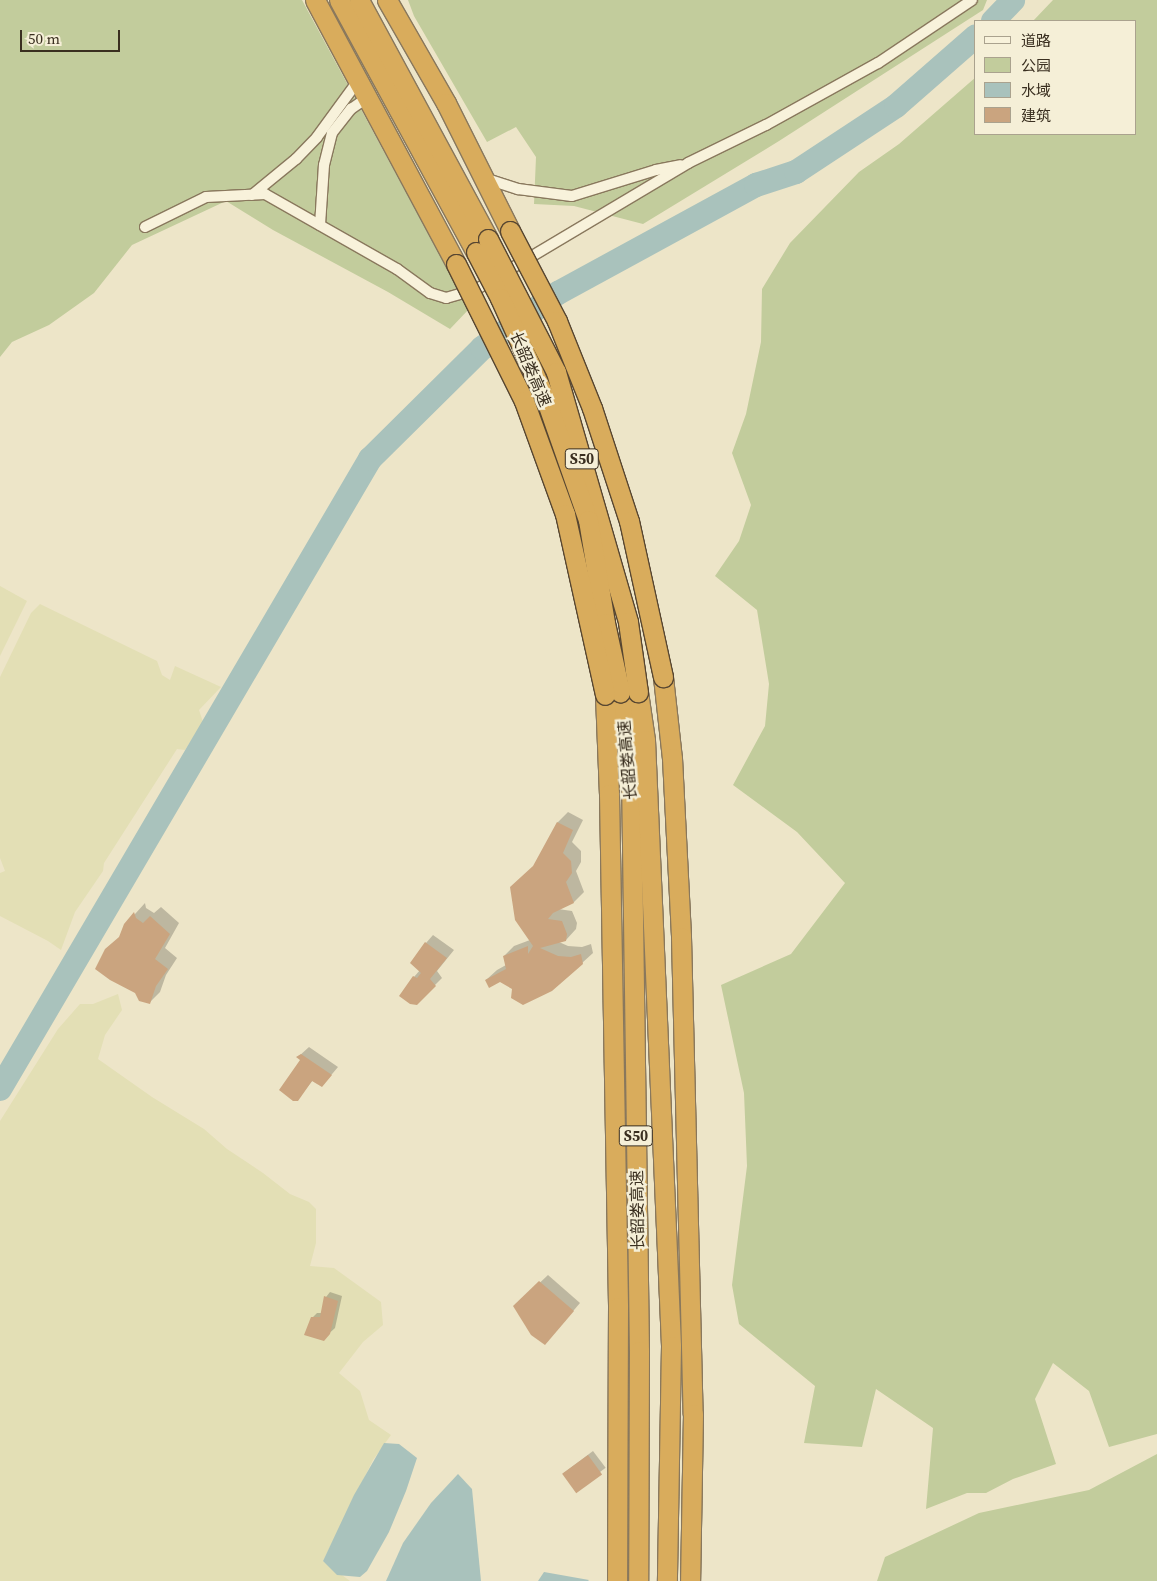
<!DOCTYPE html>
<html>
<head>
<meta charset="utf-8">
<style>
	body { margin:0 }
	#map { position:relative; width:1157px; height:1581px; overflow:hidden; background:#ede5c8; font-family:"Source Serif 4","Noto Sans SC",serif }
	div>[style] { position:absolute }
	[style*='--x'] { left:calc(var(--x)*1px); top:calc(var(--y)*1px); width:calc(var(--w)*1px); rotate:calc(var(--a)*1deg) }
	.farmland>* { inset:0; background:#e3dfb5 }
	.green>* { inset:0; background:#c2cc9c }
	.water>* { inset:0; background:#a9c2bc }
	.shadow>* { inset:0; background:#0003; transform-origin:0 0 }
	.river>* { height:24px; margin:-12px; padding:0 12px; transform-origin:12px; border-radius:12px; background:#a9c2bc }
	.building>* { inset:0; background:#caa47f; transform-origin:0 0 }
	.roads { filter:drop-shadow(1px 0 #89785d) drop-shadow(-1px 0 #89785d) drop-shadow(0 1px #89785d) drop-shadow(0 -1px #89785d) }
	.street>* { height:10px; margin:-5px; padding:0 5px; transform-origin:5px; border-radius:5px; background:#f8f2db }
	.highway>* { height:19px; margin:-9.5px; padding:0 9.5px; transform-origin:9.5px; border-radius:9.5px; background:#d9ac5c }
	.bridges { filter:drop-shadow(1px 0 #574631) drop-shadow(-1px 0 #574631) drop-shadow(0 1px #574631) drop-shadow(0 -1px #574631) }
	.highway-bridge>* { height:19px; margin:-9.5px; padding:0 9.5px; transform-origin:9.5px; border-radius:9.5px; background:#d9ac5c }
	span { translate:-50% -50%; white-space:nowrap; text-align:center; line-height:1.15; -webkit-text-stroke:5px #f5efd7; paint-order:stroke }
	.shield-label span { padding:1px 4px; background:#f5efd7; border:1px solid; border-radius:4px; -webkit-text-stroke-width:0 }
	.shield-label { font-size:15px; color:#3a2f20; font-weight:700 }
	.street-label { font-size:16px; color:#3a2f20 }
	.legend { position:absolute; left:974px; top:20px; width:162px; height:115px; box-sizing:border-box; background:#f5efd7; border:1px solid #aaa28e; margin:0; padding:6px 9px; list-style:none; font-size:15px; color:#3a2f20 }
	.legend li { display:flex; align-items:center; gap:10px; height:25px }
	.legend b { width:25px; border:1px solid #aaa28e }
	.scale { position:absolute; left:20px; top:30px; width:100px; height:22px; box-sizing:border-box; border:2px solid #3a2f20; border-top:0; padding-left:6px; font-size:15px; line-height:18px; white-space:nowrap; color:#3a2f20; -webkit-text-stroke:4px #f5efd7; paint-order:stroke }
</style>
</head>
<body>
<div id="map">
	<div class="farmland">
		<i style="clip-path:polygon(0 586px,27px 601px,0 656px)"></i>
		<i style="clip-path:polygon(40px 604px,157px 661px,162px 675px,170px 680px,175px 666px,221px 687px,199px 710px,203px 722px,185px 750px,177px 749px,104px 863px,103px 871px,75px 912px,61px 950px,48px 941px,0 916px,0 873px,5px 871px,0 858px,0 677px,31px 613px)"></i>
		<i style="clip-path:polygon(118px 994px,122px 1010px,105px 1035px,98px 1059px,152px 1097px,204px 1129px,227px 1149px,263px 1173px,290px 1194px,309px 1202px,316px 1209px,316px 1243px,310px 1266px,334px 1268px,381px 1302px,383px 1325px,363px 1342px,339px 1373px,360px 1391px,369px 1420px,391px 1435px,373px 1460px,323px 1561px,350px 1581px,0 1581px,0 1121px,58px 1029px,80px 1004px,93px 1004px)"></i>
	</div>
	<div class="green">
		<i style="clip-path:polygon(0 0,302px 0,469px 309px,450px 329px,388px 292px,273px 230px,226px 201px,132px 245px,94px 293px,49px 325px,12px 342px,0 357px)"></i>
		<i style="clip-path:polygon(408px 0,987px 0,983px 10px,779px 141px,643px 224px,574px 206px,534px 204px,536px 157px,516px 127px,487px 142px,414px 16px)"></i>
		<i style="clip-path:polygon(1053px 0,1157px 0,1157px 1434px,1109px 1447px,1089px 1391px,1053px 1363px,1035px 1399px,1056px 1464px,1013px 1479px,986px 1493px,967px 1493px,926px 1509px,933px 1428px,876px 1389px,862px 1447px,804px 1443px,815px 1386px,739px 1324px,732px 1285px,747px 1166px,744px 1093px,721px 985px,791px 954px,845px 883px,797px 832px,733px 785px,765px 726px,769px 684px,757px 610px,715px 576px,739px 541px,751px 505px,732px 453px,746px 414px,761px 342px,762px 289px,790px 243px,859px 172px,899px 144px,976px 77px,976px 134px,1136px 134px,1136px 21px,1033px 21px)"></i>
		<i style="clip-path:polygon(1157px 1454px,1157px 1581px,877px 1581px,885px 1557px,979px 1513px,1089px 1490px)"></i>
	</div>
	<div class="water">
		<i style="clip-path:polygon(384px 1443px,399px 1444px,417px 1458px,406px 1491px,389px 1532px,367px 1571px,360px 1577px,337px 1575px,323px 1561px,354px 1495px)"></i>
		<i style="clip-path:polygon(458px 1474px,472px 1489px,481px 1581px,386px 1581px,403px 1543px,431px 1503px)"></i>
		<i style="clip-path:polygon(544px 1572px,589px 1580px,588px 1581px,538px 1581px)"></i>
	</div>
	<div class="shadow">
		<i style="clip-path:polygon(568px 812px,583px 820px,572px 842px,581px 851px,581px 862px,576px 871px,584px 892px,574px 902px,558px 909px,572px 911px,577px 923px,576px 929px,566px 940px,559px 942px,568px 946px,582px 947px,591px 944px,593px 953px,582px 963px,514px 988px,500px 981px,486px 980px,497px 970px,506px 965px,504px 956px,514px 946px,530px 940px,536px 864px,558px 822px)"></i>
		<i style="clip-path:polygon(145px 903px,146px 908px,154px 913px,161px 907px,179px 923px,165px 948px,177px 958px,166px 975px,160px 992px,150px 1002px,120px 936px,125px 925px)"></i>
		<i style="clip-path:polygon(433px 935px,454px 950px,437px 971px,442px 978px,416px 1004px,414px 977px,420px 970px,426px 943px)"></i>
		<i style="clip-path:polygon(309px 1047px,338px 1067px,322px 1086px,313px 1080px,297px 1100px,302px 1060px,298px 1057px)"></i>
		<i style="clip-path:polygon(548px 1275px,580px 1303px,545px 1344px,515px 1306px)"></i>
		<i style="clip-path:polygon(330px 1292px,342px 1296px,335px 1328px,323px 1339px,312px 1318px,317px 1313px,322px 1313px,326px 1297px)"></i>
		<i style="left:593px;top:1451px;width:21px;height:37px;rotate:53deg"></i>
	</div>
	<div class="river">
		<i style="--x:993;--y:21;--w:29;--a:-46"></i>
		<i style="--x:0;--y:1089;--w:731;--a:-59.57"></i>
		<i style="--x:370;--y:459;--w:158;--a:-44.7"></i>
		<i style="--x:482;--y:348;--w:94;--a:-35.9"></i>
		<i style="--x:558;--y:293;--w:226;--a:-28.6"></i>
		<i style="--x:756;--y:185;--w:42;--a:-18"></i>
		<i style="--x:796;--y:172;--w:120;--a:-33.4"></i>
		<i style="--x:896;--y:106;--w:106;--a:-41.2"></i>
	</div>
	<div class="building">
		<i style="clip-path:polygon(557px 822px,573px 830px,563px 853px,571px 861px,572px 873px,566px 882px,574px 903px,553px 913px,548px 919px,562px 921px,567px 934px,566px 941px,540px 948px,558px 956px,571px 957px,581px 954px,583px 964px,552px 991px,523px 1005px,511px 998px,512px 989px,500px 982px,489px 988px,485px 980px,506px 969px,503px 956px,528px 946px,528px 954px,533px 946px,515px 920px,510px 887px,533px 866px)"></i>
		<i style="clip-path:polygon(134px 912px,136px 918px,143px 923px,150px 916px,170px 934px,155px 959px,168px 969px,156px 986px,150px 1004px,139px 1001px,135px 993px,110px 980px,95px 969px,105px 949px,119px 937px,124px 924px)"></i>
		<i style="clip-path:polygon(425px 942px,447px 958px,430px 979px,436px 986px,417px 1005px,410px 1004px,399px 996px,413px 976px,417px 978px,421px 973px,410px 963px)"></i>
		<i style="clip-path:polygon(301px 1054px,332px 1075px,322px 1087px,312px 1081px,298px 1101px,293px 1101px,279px 1090px,300px 1060px,296px 1057px)"></i>
		<i style="clip-path:polygon(539px 1281px,574px 1311px,545px 1345px,531px 1335px,513px 1306px)"></i>
		<i style="clip-path:polygon(324px 1296px,338px 1301px,330px 1334px,324px 1341px,304px 1335px,311px 1317px,320px 1317px)"></i>
		<i style="left:588px;top:1455px;width:24px;height:32px;rotate:54deg"></i>
	</div>
	<div class="roads">
		<div class="street">
			<i style="--x:484;--y:178;--w:36;--a:18"></i>
			<i style="--x:518;--y:189;--w:54;--a:7.4"></i>
			<i style="--x:572;--y:196;--w:88;--a:-17.2"></i>
			<i style="--x:656;--y:170;--w:25;--a:-11"></i>
			<i style="--x:252;--y:195;--w:57;--a:-39.3"></i>
			<i style="--x:296;--y:159;--w:30;--a:-46"></i>
			<i style="--x:317;--y:137;--w:69;--a:-53.8"></i>
			<i style="--x:320;--y:225;--w:60;--a:-86.2"></i>
			<i style="--x:324;--y:165;--w:33;--a:-76"></i>
			<i style="--x:332;--y:133;--w:31;--a:-52"></i>
			<i style="--x:351;--y:109;--w:19;--a:-35"></i>
			<i style="--x:145;--y:227;--w:68;--a:-26.2"></i>
			<i style="--x:206;--y:197;--w:59;--a:-2.9"></i>
			<i style="--x:265;--y:194;--w:152;--a:29.6"></i>
			<i style="--x:397;--y:269;--w:41;--a:36"></i>
			<i style="--x:430;--y:293;--w:17;--a:17"></i>
			<i style="--x:446;--y:298;--w:32;--a:-16"></i>
			<i style="--x:477;--y:289;--w:246;--a:-30.8"></i>
			<i style="--x:688;--y:163;--w:87;--a:-26"></i>
			<i style="--x:766;--y:125;--w:128;--a:-29"></i>
			<i style="--x:878;--y:63;--w:113;--a:-33.8"></i>
		</div>
		<div class="highway">
			<i style="--x:315;--y:0;--w:299;--a:61.9"></i>
			<i style="--x:339;--y:0;--w:287;--a:61.5"></i>
			<i style="--x:359;--y:0;--w:272;--a:61.6"></i>
			<i style="--x:387;--y:0;--w:119;--a:60.2"></i>
			<i style="--x:446;--y:103;--w:143;--a:63.4"></i>
			<i style="--x:663;--y:677;--w:81;--a:83.7"></i>
			<i style="--x:672;--y:758;--w:179;--a:87.1"></i>
			<i style="--x:681;--y:937;--w:477;--a:88.6"></i>
			<i style="--x:693;--y:1414;--w:167;--a:91"></i>
			<i style="--x:620;--y:692;--w:81;--a:82.2"></i>
			<i style="--x:631;--y:772;--w:579;--a:89.21"></i>
			<i style="--x:639;--y:1351;--w:230;--a:90.2"></i>
			<i style="--x:638;--y:692;--w:49;--a:81.7"></i>
			<i style="--x:645;--y:740;--w:607;--a:87.54"></i>
			<i style="--x:671;--y:1346;--w:235;--a:91"></i>
			<i style="--x:605;--y:695;--w:99;--a:87.7"></i>
			<i style="--x:609;--y:794;--w:513;--a:88.99"></i>
			<i style="--x:618;--y:1307;--w:274;--a:90.2"></i>
		</div>
	</div>
	<div class="bridges">
		<div class="highway-bridge">
			<i style="--x:510;--y:231;--w:102;--a:62.4"></i>
			<i style="--x:557;--y:321;--w:94;--a:68.1"></i>
			<i style="--x:592;--y:408;--w:119;--a:71.9"></i>
			<i style="--x:629;--y:521;--w:160;--a:77.7"></i>
			<i style="--x:488;--y:239;--w:149;--a:62.9"></i>
			<i style="--x:556;--y:372;--w:260;--a:73.9"></i>
			<i style="--x:628;--y:622;--w:71;--a:81.9"></i>
			<i style="--x:476;--y:252;--w:52;--a:62.4"></i>
			<i style="--x:500;--y:298;--w:112;--a:65.7"></i>
			<i style="--x:546;--y:400;--w:127;--a:70.7"></i>
			<i style="--x:588;--y:520;--w:104;--a:80.6"></i>
			<i style="--x:605;--y:623;--w:71;--a:77.7"></i>
			<i style="--x:456;--y:264;--w:153;--a:63.6"></i>
			<i style="--x:524;--y:401;--w:120;--a:70.1"></i>
			<i style="--x:565;--y:514;--w:185;--a:77.5"></i>
		</div>
	</div>
	<div class="shield-label">
		<span style="left:582px;top:459px">S50</span>
		<span style="left:636px;top:1136px">S50</span>
	</div>
	<div class="street-label">
		<span style="left:531px;top:369px;rotate:67deg">长韶娄高速</span>
		<span style="left:627px;top:760px;rotate:-95deg">长韶娄高速</span>
		<span style="left:637px;top:1210px;rotate:-91deg">长韶娄高速</span>
	</div>
	<ul class="legend">
	<li><b style="height:6px;background:#f8f2db"></b>道路</li>
	<li><b style="height:14px;background:#c2cc9c"></b>公园</li>
	<li><b style="height:14px;background:#a9c2bc"></b>水域</li>
	<li><b style="height:14px;background:#caa47f"></b>建筑</li>
	</ul>
	<div class="scale">50 m</div>
</div>
</body>
</html>
